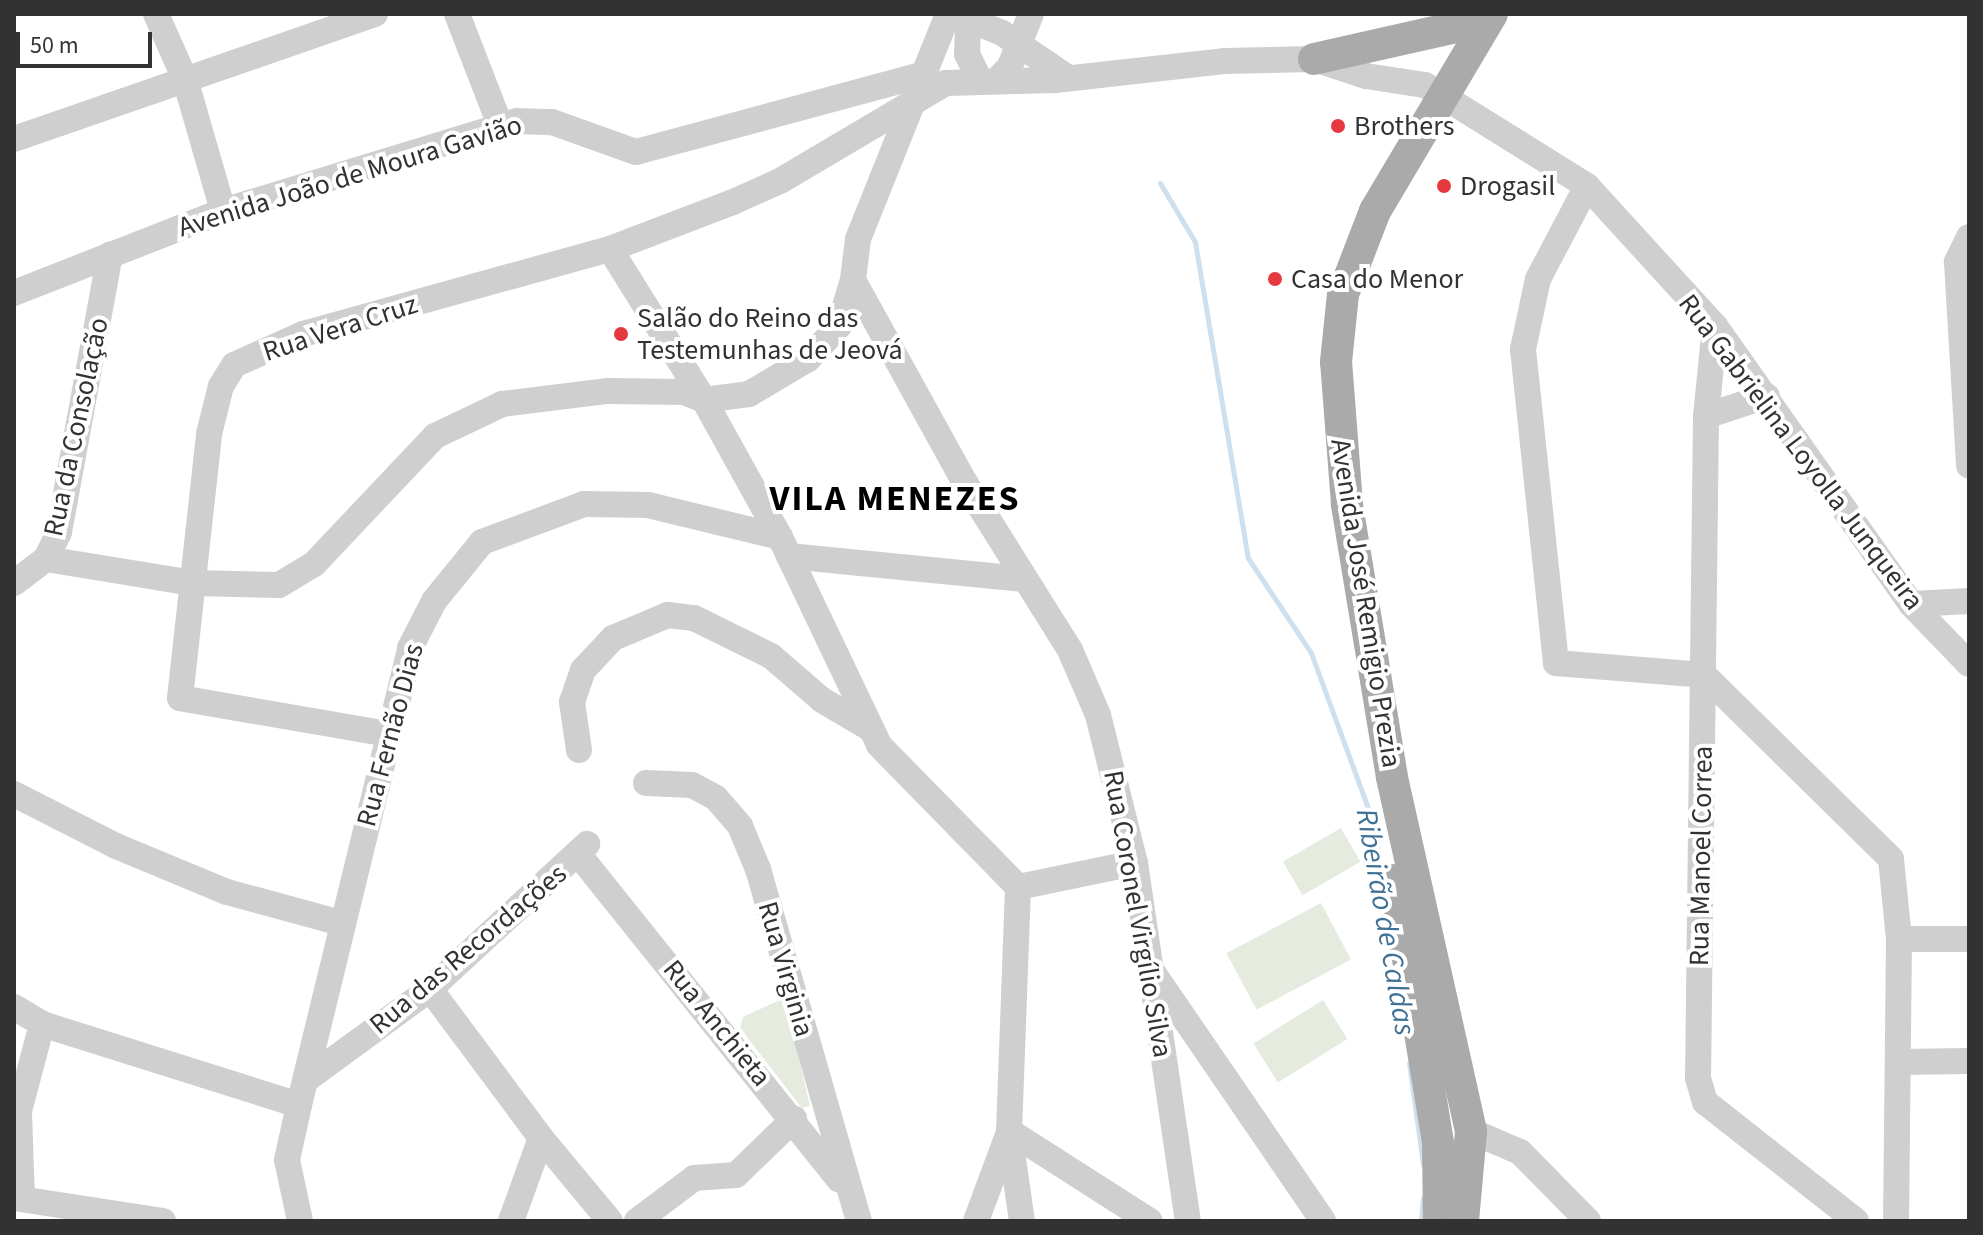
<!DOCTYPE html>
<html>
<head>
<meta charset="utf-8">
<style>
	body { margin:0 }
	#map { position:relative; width:1983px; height:1235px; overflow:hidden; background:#fff; font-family:"Source Sans 3",sans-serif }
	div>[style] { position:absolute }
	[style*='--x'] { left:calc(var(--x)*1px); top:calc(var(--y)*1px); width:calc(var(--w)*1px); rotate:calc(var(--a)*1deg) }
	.green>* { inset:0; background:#e5ebde; transform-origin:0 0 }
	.stream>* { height:5px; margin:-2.5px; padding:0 2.5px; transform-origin:2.5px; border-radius:2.5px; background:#cee0ed }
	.minor>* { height:26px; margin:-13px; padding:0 13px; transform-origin:13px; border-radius:13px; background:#cfcfcf }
	.major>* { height:32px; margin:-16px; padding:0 16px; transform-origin:16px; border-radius:16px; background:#aaa }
	.dots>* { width:22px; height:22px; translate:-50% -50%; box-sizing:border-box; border:4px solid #fff; border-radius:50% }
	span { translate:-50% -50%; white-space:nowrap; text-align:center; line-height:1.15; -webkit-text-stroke:8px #fff; paint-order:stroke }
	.poi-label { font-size:28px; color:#323232 }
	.left { translate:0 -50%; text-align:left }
	.street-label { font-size:28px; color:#323232 }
	.water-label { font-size:30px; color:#3f7196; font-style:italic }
	.district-label { font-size:36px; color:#000; font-weight:700; letter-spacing:2px }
	.frame { position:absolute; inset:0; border:16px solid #323232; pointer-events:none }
	.scale { position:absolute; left:16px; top:32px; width:136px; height:36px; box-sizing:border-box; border:4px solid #323232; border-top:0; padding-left:10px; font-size:24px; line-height:28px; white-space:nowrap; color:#323232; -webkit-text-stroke:6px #fff; paint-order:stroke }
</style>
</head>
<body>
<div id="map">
	<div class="green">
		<i style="left:1341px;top:828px;width:39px;height:67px;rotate:60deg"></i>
		<i style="left:1321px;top:903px;width:64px;height:107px;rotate:62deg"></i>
		<i style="clip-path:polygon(780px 1000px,786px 1003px,810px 1106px,802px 1108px,740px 1028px,743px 1017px)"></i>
		<i style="left:1323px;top:1000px;width:46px;height:82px;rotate:58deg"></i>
	</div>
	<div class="stream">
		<i style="--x:1160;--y:183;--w:69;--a:59.3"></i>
		<i style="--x:1195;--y:242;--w:320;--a:80.5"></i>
		<i style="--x:1248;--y:558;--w:114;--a:56.4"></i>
		<i style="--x:1311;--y:653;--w:182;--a:69.8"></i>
		<i style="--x:1374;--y:824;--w:56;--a:81.7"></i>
		<i style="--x:1409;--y:1063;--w:102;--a:82.1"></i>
		<i style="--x:1421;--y:1221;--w:23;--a:-85"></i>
	</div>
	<div class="minor">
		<i style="--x:156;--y:14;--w:71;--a:66"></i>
		<i style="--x:185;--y:79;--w:137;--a:73.9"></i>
		<i style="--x:457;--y:14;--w:119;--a:68.8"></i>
		<i style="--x:948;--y:14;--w:242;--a:111.8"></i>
		<i style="--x:858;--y:239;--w:41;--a:97"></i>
		<i style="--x:853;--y:280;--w:230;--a:61.1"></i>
		<i style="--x:964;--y:481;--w:199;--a:57.9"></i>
		<i style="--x:1070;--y:650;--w:71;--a:66.7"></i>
		<i style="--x:1098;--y:715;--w:153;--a:76"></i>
		<i style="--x:1135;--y:863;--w:362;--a:81.6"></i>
		<i style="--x:975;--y:22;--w:29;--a:22"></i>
		<i style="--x:1002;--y:33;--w:75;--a:34.1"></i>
		<i style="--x:968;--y:27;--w:27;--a:92"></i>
		<i style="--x:967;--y:54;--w:28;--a:64"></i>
		<i style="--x:999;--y:78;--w:16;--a:-47"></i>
		<i style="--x:1010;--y:66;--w:56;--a:-68"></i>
		<i style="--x:14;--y:139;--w:382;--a:-19.1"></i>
		<i style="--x:1587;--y:186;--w:105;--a:117.8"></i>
		<i style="--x:1538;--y:279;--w:72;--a:102.1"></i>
		<i style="--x:1523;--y:349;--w:316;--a:84"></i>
		<i style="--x:1556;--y:663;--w:148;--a:4.6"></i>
		<i style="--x:1704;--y:675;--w:262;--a:44.5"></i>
		<i style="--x:1891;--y:859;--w:80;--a:84.3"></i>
		<i style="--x:1899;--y:939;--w:282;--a:90.6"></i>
		<i style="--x:1969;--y:237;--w:28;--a:116"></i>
		<i style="--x:1957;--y:262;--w:204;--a:86.6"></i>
		<i style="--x:610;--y:249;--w:178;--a:58.1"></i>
		<i style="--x:704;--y:400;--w:157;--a:61"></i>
		<i style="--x:780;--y:537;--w:230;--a:64.5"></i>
		<i style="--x:879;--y:745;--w:199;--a:45.6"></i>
		<i style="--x:1018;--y:887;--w:244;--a:92.1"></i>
		<i style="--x:1009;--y:1131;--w:91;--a:81.8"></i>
		<i style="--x:14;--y:293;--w:225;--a:-21.4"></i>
		<i style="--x:223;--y:211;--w:307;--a:-17"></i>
		<i style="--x:517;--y:121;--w:35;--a:2"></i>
		<i style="--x:552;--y:122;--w:89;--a:19.7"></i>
		<i style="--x:636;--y:152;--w:295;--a:-15.1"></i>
		<i style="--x:1715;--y:326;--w:90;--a:95.7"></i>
		<i style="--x:1706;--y:416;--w:662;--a:90.69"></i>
		<i style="--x:1698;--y:1078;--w:25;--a:74"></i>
		<i style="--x:1705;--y:1102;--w:192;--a:38.2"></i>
		<i style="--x:1706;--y:416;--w:64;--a:-18.2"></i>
		<i style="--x:789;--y:556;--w:236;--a:5.6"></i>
		<i style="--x:46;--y:559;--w:148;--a:9.3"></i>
		<i style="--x:192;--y:583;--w:87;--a:1.3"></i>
		<i style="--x:279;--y:585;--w:41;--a:-31"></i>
		<i style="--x:314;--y:564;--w:176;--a:-46.6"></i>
		<i style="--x:435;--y:436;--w:74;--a:-25.5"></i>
		<i style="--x:502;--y:404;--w:107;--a:-7"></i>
		<i style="--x:608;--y:391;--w:76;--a:0.8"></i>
		<i style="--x:684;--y:392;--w:22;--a:22"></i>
		<i style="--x:704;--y:400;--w:45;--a:-7.6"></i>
		<i style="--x:749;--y:394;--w:69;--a:-30.7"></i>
		<i style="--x:808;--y:359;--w:45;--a:-46.8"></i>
		<i style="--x:839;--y:326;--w:48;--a:-73.1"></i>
		<i style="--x:14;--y:583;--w:40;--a:-37"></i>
		<i style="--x:46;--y:559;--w:30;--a:-64"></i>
		<i style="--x:59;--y:532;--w:282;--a:-79.6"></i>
		<i style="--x:1911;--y:604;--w:58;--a:-3"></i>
		<i style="--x:388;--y:734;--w:211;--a:-170.2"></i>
		<i style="--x:180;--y:698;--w:266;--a:-83.7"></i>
		<i style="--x:209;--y:434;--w:49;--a:-76"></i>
		<i style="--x:221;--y:386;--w:25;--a:-58"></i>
		<i style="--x:234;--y:365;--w:76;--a:-24.2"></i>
		<i style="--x:303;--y:334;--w:319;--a:-15.5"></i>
		<i style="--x:610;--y:249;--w:132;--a:-20.9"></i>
		<i style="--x:733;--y:202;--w:51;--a:-24.1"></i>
		<i style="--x:780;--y:181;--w:193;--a:-30.6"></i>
		<i style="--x:946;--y:83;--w:109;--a:-1.6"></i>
		<i style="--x:1055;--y:80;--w:170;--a:-6.4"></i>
		<i style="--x:1224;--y:61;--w:90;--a:-1.3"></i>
		<i style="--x:1314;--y:59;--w:55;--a:18.1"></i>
		<i style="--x:1366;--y:76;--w:60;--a:8.7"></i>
		<i style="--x:1425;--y:85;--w:191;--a:31.9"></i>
		<i style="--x:1587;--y:186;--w:190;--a:47.6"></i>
		<i style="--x:1715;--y:326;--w:340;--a:54.8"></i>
		<i style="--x:1911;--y:604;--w:83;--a:46"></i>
		<i style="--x:579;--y:750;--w:49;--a:-98.3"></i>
		<i style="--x:572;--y:702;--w:34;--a:-71"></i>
		<i style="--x:583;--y:670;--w:44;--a:-46.8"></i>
		<i style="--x:613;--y:638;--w:60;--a:-22.7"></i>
		<i style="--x:668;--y:615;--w:26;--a:7"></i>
		<i style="--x:694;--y:618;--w:86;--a:26.3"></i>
		<i style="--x:771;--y:656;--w:67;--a:40.8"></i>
		<i style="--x:822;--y:700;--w:57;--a:30.6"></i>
		<i style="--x:646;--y:783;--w:46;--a:2.5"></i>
		<i style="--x:692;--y:785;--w:27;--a:28"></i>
		<i style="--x:716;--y:798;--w:37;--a:49"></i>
		<i style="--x:740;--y:826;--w:47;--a:67.3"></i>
		<i style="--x:758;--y:869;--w:366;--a:74"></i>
		<i style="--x:14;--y:794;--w:114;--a:27"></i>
		<i style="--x:116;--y:846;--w:120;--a:22.5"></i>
		<i style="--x:227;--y:892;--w:118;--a:15.2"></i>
		<i style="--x:579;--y:855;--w:416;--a:51.3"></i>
		<i style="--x:1018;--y:887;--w:119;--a:-11.6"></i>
		<i style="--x:1899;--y:939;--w:70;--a:0"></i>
		<i style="--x:1154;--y:974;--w:299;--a:55.6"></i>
		<i style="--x:430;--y:989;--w:186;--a:53.3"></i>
		<i style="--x:541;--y:1138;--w:108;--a:50.3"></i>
		<i style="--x:14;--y:1007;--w:33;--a:31"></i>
		<i style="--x:42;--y:1024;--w:269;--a:17.5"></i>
		<i style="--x:1899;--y:1062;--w:70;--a:-0.8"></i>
		<i style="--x:307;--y:1079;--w:152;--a:-36.2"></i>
		<i style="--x:430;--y:989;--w:214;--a:-42.7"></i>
		<i style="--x:1009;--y:1131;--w:167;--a:32.6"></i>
		<i style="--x:1471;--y:1131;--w:53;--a:23.2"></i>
		<i style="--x:1520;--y:1152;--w:97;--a:45.4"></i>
		<i style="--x:14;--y:1198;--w:151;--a:8.8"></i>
		<i style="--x:22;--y:1199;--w:88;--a:-92"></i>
		<i style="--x:19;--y:1111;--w:90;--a:-75.2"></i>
		<i style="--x:300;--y:1221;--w:62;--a:-102"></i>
		<i style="--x:287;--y:1160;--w:56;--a:-77.7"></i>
		<i style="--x:299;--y:1105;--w:470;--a:-76.3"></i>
		<i style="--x:410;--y:648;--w:53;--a:-62.9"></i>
		<i style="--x:434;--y:601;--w:76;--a:-50.9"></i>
		<i style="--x:482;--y:542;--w:109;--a:-20.4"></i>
		<i style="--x:584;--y:504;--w:64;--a:0.9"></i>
		<i style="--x:648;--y:505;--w:136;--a:13.6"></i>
		<i style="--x:511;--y:1221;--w:88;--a:-70.1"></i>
		<i style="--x:637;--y:1221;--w:71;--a:-37"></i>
		<i style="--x:694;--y:1178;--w:42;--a:-4.1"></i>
		<i style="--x:736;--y:1175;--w:81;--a:-44"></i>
		<i style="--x:976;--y:1221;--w:92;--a:-69.6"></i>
	</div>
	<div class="major">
		<i style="--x:1314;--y:59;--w:151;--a:-12.7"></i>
		<i style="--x:1395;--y:880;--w:267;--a:80.7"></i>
		<i style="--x:1438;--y:1144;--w:77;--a:89.3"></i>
		<i style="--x:1463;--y:1221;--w:90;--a:-84.9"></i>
		<i style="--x:1471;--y:1131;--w:363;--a:-102.6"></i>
		<i style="--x:1392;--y:777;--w:277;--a:-99.4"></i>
		<i style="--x:1347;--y:504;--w:142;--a:-94.4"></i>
		<i style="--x:1336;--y:362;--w:68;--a:-84.1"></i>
		<i style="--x:1343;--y:294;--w:89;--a:-68.9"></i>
		<i style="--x:1375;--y:211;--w:229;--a:-59.3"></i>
	</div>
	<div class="dots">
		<i style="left:1338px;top:126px;background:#e5393f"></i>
		<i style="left:1444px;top:186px;background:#e5393f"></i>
		<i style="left:1275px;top:279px;background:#e5393f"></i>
		<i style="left:621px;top:334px;background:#e5393f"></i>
	</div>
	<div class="poi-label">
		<span class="left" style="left:1354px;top:126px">Brothers</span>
		<span class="left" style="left:1460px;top:186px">Drogasil</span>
		<span class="left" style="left:1291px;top:279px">Casa do Menor</span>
		<span class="left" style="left:637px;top:334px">Salão do Reino das<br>Testemunhas de Jeová</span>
	</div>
	<div class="street-label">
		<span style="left:350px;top:176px;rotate:-17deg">Avenida João de Moura Gavião</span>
		<span style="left:340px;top:328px;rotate:-18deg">Rua Vera Cruz</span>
		<span style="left:76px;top:427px;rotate:-78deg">Rua da Consolação</span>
		<span style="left:1801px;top:452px;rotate:53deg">Rua Gabrielina Loyolla Junqueira</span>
		<span style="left:1366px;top:603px;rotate:81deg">Avenida José Remigio Prezia</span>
		<span style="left:390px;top:735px;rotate:-75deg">Rua Fernão Dias</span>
		<span style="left:1701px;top:856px;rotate:-89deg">Rua Manoel Correa</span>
		<span style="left:1138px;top:914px;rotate:80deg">Rua Coronel Virgílio Silva</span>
		<span style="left:468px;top:949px;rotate:-40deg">Rua das Recordações</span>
		<span style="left:786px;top:969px;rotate:74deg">Rua Virginia</span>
		<span style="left:717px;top:1023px;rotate:51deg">Rua Anchieta</span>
	</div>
	<div class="water-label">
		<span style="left:1385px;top:922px;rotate:80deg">Ribeirão de Caldas</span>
	</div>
	<div class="district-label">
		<span style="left:895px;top:499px">VILA MENEZES</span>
	</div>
	<div class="frame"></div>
	<div class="scale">50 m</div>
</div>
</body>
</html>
